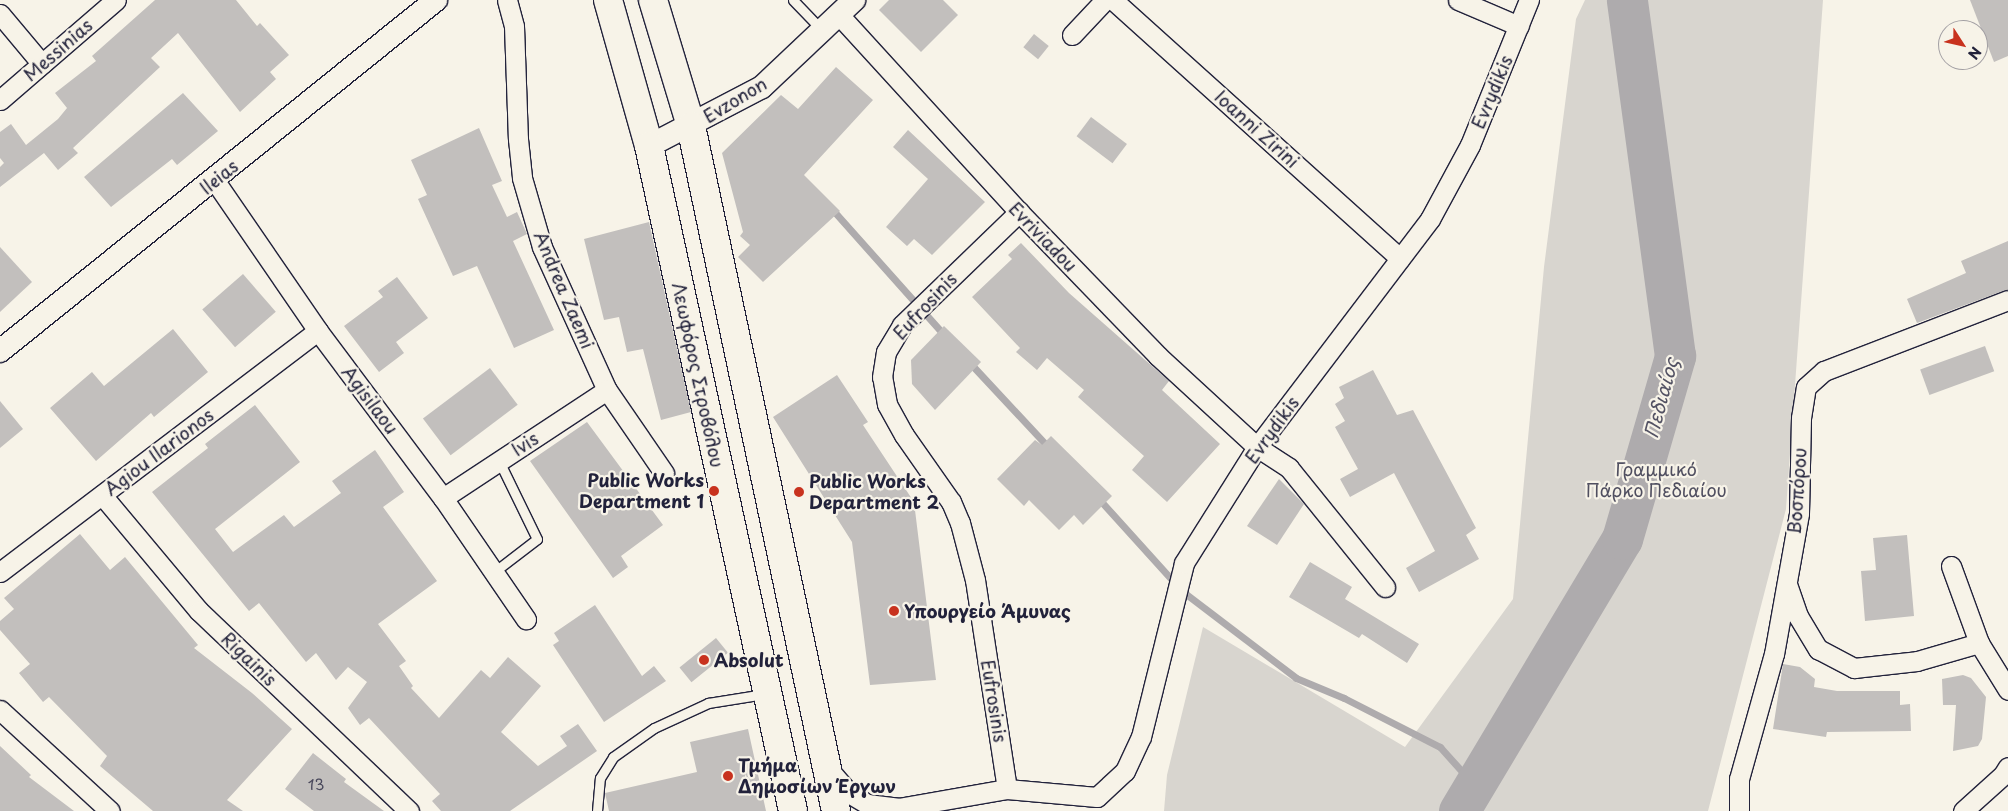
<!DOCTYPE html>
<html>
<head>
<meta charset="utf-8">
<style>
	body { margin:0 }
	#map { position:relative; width:2008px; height:811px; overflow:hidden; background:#f7f3e8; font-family:"Playpen Sans",sans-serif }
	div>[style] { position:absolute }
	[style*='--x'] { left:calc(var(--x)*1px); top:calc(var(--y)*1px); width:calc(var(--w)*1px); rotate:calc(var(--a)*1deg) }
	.green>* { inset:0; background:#d8d5cf }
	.stream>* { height:7px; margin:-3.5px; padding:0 3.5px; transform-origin:3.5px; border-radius:3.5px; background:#aeabad }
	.river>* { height:41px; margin:-20.5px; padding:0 20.5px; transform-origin:20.5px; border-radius:20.5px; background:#aeabad }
	.building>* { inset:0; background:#c2bfbd; transform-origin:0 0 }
	.roads { filter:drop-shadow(1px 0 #22223b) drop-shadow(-1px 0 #22223b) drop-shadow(0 1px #22223b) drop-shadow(0 -1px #22223b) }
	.service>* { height:9px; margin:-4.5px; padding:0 4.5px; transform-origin:4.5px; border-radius:4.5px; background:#f7f3e8 }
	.minor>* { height:19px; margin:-9.5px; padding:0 9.5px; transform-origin:9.5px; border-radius:9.5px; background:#f7f3e8 }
	.tertiary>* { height:22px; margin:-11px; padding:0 11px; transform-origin:11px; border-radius:11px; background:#f7f3e8 }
	.primary>* { height:28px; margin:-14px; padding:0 14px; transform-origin:14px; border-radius:14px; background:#f7f3e8 }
	.dots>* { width:14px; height:14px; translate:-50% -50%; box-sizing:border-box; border:2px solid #f7f3e8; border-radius:50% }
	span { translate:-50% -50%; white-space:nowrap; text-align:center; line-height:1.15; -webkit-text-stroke:4.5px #f7f3e8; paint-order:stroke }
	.number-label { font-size:15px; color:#4a495c }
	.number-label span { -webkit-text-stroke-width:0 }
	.street-label { font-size:18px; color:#22223b }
	.park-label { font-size:18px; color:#504f60 }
	.poi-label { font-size:18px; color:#22223b; font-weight:700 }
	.right { translate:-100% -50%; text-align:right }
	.left { translate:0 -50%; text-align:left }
	.water-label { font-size:19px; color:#535263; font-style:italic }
	.north { position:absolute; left:1938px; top:20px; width:50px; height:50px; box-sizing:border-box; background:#f7f3e8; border:1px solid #a29fa3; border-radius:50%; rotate:125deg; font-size:14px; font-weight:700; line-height:20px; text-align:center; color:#22223b }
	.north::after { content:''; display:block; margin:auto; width:18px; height:22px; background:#c8321e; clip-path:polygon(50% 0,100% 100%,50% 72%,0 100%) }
</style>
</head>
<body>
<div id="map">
	<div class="green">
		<i style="clip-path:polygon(1585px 0,1823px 0,1786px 509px,1708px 811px,1164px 811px,1167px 775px,1203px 627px,1405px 747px,1513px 599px,1544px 267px,1576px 19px)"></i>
	</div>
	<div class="stream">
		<i style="--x:831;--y:208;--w:171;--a:48.3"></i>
		<i style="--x:969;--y:362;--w:119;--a:47"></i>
		<i style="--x:1098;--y:498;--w:125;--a:47.9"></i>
		<i style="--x:1182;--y:591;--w:143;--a:37.3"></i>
		<i style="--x:1296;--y:678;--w:52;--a:22.6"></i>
		<i style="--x:1344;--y:698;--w:108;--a:27"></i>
		<i style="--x:1440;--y:747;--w:52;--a:48.1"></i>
	</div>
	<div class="river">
		<i style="--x:1459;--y:811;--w:317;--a:-59.1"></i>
		<i style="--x:1622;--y:539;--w:191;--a:-73.8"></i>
		<i style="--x:1675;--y:356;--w:359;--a:-97.7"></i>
	</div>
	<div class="building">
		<i style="clip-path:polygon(155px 0,236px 0,257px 26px,260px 23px,289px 55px,270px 72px,276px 79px,240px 112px,178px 33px,151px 58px,160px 67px,73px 148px,78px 153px,58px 170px,44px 153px,0 187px,0 167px,4px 163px,0 158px,0 132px,11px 124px,26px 145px,58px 119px,67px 108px,55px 93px,96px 61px,92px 56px)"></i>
		<i style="clip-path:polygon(889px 0,943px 0,958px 15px,921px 52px,879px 10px)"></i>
		<i style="clip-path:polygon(1970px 0,2008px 0,2008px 56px,1994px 62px)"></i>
		<i style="left:1034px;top:34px;width:19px;height:17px;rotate:39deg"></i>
		<i style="clip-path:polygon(836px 67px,873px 100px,804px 175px,840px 211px,763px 282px,738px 257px,750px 245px,740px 236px,743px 232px,722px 153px,781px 95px,798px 109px)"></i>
		<i style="clip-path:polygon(183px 93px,218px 131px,177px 165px,172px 159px,111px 207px,84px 177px)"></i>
		<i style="left:1091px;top:117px;width:45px;height:24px;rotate:37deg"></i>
		<i style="clip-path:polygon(479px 128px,502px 181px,492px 185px,507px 217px,517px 212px,527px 234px,513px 241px,554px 330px,514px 348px,477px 266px,453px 276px,418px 199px,427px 195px,411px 160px)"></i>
		<i style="clip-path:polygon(908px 130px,985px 202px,932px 255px,914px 239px,907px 246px,886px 227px,928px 179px,893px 147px)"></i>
		<i style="clip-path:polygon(649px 222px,691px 412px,661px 420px,643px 349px,627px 352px,619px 317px,604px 320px,584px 239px)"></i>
		<i style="clip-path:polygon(2008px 241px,2008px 289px,1917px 323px,1907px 299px,1966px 273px,1961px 261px)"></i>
		<i style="clip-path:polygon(1021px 243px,1069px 293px,1169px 381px,1162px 390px,1220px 444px,1167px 502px,1132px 470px,1144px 456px,1078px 397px,1084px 390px,1047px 358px,1037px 370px,1016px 352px,1020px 348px,972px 297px,1012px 259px,1008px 255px)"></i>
		<i style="clip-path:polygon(0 247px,32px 282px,0 312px)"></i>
		<i style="left:243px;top:274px;width:50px;height:54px;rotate:49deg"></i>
		<i style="clip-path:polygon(397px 277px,428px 318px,396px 342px,404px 353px,379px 372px,344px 326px,383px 297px,378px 291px)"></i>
		<i style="clip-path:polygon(944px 326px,981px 362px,935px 410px,912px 384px,911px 360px)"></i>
		<i style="clip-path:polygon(173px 329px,208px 372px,154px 417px,151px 413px,96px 461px,50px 408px,92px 372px,104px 386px)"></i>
		<i style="left:1985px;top:346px;width:27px;height:69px;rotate:70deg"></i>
		<i style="left:490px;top:368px;width:46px;height:84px;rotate:53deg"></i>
		<i style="clip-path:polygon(1373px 370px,1397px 415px,1413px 410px,1476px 528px,1466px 535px,1479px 559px,1419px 592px,1406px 568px,1435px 551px,1394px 473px,1350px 497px,1340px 479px,1358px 469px,1335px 427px,1345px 421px,1335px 404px,1344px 398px,1339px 387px)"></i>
		<i style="clip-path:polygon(837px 375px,868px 422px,863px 425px,914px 502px,936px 680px,870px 685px,852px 542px,773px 417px)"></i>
		<i style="clip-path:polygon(0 401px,23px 429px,0 448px)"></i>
		<i style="clip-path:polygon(255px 405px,300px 462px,215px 529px,233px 552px,284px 515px,294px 527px,341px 493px,332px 481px,375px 450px,404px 492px,383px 507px,437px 581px,378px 624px,406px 661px,399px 666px,413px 686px,411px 688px,439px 718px,481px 670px,490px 678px,508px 657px,541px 686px,501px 732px,538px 766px,567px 746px,560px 736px,578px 724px,597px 751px,510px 811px,441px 811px,432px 801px,440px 794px,369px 718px,360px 725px,348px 708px,367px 682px,348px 667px,336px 680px,316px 653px,306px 662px,259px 603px,249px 611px,152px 492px,208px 448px,205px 444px)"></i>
		<i style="clip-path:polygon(587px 422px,663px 525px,621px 556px,628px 567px,613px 578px,530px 461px)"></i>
		<i style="clip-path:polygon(1051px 436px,1112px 496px,1083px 525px,1074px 515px,1059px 530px,1029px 500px,1024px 506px,997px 479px,1035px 440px,1042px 445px)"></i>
		<i style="clip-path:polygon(1279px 479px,1304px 504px,1277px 545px,1247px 526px)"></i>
		<i style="clip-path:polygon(80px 534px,110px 570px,125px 557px,198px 645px,194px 648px,252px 693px,292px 729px,227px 800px,243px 811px,153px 811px,100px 766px,107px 756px,49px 697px,43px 702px,19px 673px,30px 664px,0 630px,0 621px,14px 609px,4px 598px)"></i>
		<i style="clip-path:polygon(1907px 535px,1914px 616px,1865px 621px,1861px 571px,1876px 570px,1873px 538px)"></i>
		<i style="clip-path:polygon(1310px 562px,1352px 587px,1345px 599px,1419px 644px,1407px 663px,1362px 634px,1359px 638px,1289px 597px)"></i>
		<i style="clip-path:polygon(595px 605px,642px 676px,654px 666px,666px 681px,604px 722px,553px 645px,559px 641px,554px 633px)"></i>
		<i style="left:716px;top:638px;width:19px;height:47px;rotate:51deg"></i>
		<i style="clip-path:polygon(1783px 664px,1800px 667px,1815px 679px,1814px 687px,1837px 691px,1900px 691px,1900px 705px,1910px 704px,1911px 731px,1827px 732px,1826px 737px,1773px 729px)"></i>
		<i style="clip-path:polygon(1963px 675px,1971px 678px,1986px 697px,1982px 739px,1978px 746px,1953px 751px,1956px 705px,1943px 705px,1942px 679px)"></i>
		<i style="clip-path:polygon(748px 729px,766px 811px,609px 811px,605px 793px,697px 772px,690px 742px)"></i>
		<i style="clip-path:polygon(0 746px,31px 775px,29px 777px,74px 811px,0 811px)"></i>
		<i style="clip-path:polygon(313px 753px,346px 779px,344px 782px,384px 811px,314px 811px,285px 789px)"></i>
	</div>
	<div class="roads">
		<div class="service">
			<i style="--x:793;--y:0;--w:40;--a:46"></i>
			<i style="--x:494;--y:572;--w:54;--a:-37.5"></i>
			<i style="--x:537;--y:539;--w:87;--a:-116"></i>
			<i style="--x:597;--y:811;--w:33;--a:-85"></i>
			<i style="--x:600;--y:778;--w:25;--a:-58"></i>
			<i style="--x:613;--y:757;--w:50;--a:-35.3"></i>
			<i style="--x:654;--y:728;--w:60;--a:-24.8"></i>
			<i style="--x:708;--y:703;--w:57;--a:-9.1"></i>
		</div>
		<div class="minor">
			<i style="--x:507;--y:0;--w:27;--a:75"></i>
			<i style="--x:514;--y:26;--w:113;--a:88"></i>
			<i style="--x:518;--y:139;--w:39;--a:84"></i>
			<i style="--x:522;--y:178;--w:72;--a:73.8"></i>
			<i style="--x:542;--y:247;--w:157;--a:65.6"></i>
			<i style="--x:607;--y:390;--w:101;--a:55.5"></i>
			<i style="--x:1113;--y:0;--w:386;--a:42"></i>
			<i style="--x:1458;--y:0;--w:66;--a:23.1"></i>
			<i style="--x:0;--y:14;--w:65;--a:50"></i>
			<i style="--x:840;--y:16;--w:265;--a:47.6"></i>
			<i style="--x:1019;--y:212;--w:200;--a:46"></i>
			<i style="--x:1158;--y:356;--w:134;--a:42.6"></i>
			<i style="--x:1257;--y:447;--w:38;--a:33"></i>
			<i style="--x:1289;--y:468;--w:153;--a:51.1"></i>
			<i style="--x:1072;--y:35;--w:48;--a:-46.7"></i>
			<i style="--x:0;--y:100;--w:153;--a:-40.8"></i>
			<i style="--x:215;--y:181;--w:182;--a:55.5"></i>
			<i style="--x:318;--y:331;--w:209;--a:53.2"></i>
			<i style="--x:443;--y:498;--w:147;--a:55.6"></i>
			<i style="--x:102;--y:495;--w:151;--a:50.1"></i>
			<i style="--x:199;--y:611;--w:290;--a:43.6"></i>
			<i style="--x:443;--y:498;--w:196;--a:-33.4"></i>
			<i style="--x:1951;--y:566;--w:82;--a:70"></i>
			<i style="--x:1979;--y:643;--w:55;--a:58.3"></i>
			<i style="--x:0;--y:572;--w:399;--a:-37.2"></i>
			<i style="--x:1787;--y:584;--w:34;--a:71"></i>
			<i style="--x:1798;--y:616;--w:39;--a:59"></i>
			<i style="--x:1818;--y:649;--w:41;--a:27.8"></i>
			<i style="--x:1854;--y:668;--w:63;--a:-6.3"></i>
			<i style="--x:1917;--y:661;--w:65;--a:-16.2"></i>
			<i style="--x:0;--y:710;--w:149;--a:42.6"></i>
			<i style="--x:830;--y:771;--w:29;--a:49"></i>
			<i style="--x:849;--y:793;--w:21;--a:31"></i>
			<i style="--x:867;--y:804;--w:31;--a:7"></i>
			<i style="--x:898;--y:808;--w:111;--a:-9.9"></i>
			<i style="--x:1007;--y:789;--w:90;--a:5.1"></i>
			<i style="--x:1097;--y:797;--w:38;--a:-43"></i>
			<i style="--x:1125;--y:771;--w:38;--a:-65"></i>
			<i style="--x:1141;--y:737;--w:179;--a:-76.1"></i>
			<i style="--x:1184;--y:563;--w:137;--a:-57.8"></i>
			<i style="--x:1257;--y:447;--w:286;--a:-52.8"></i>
			<i style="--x:1430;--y:219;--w:84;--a:-61.6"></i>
			<i style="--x:1470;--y:145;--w:157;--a:-67.9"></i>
			<i style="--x:1007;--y:789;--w:211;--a:-98.7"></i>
			<i style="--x:975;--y:580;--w:59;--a:-104.7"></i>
			<i style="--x:960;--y:523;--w:23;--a:-113"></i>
			<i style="--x:951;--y:502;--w:82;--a:-125"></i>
			<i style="--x:904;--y:435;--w:35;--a:-119"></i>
			<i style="--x:887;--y:404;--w:27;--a:-100"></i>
			<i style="--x:882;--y:377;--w:25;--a:-81"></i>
			<i style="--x:886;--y:352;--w:31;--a:-59"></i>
			<i style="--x:902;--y:325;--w:163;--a:-44"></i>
			<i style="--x:1739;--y:811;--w:32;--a:-90"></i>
			<i style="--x:1739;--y:779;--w:130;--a:-74.4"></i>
			<i style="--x:1774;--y:654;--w:143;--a:-79.9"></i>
			<i style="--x:1799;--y:513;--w:95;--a:-88.8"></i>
			<i style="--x:1801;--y:418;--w:31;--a:-81"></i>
			<i style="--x:1806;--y:387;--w:24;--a:-42"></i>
			<i style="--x:1824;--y:371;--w:197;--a:-21.1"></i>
			<i style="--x:1963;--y:811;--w:54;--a:-42"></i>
			<i style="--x:2003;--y:775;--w:9;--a:-58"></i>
		</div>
		<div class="tertiary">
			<i style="--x:649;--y:146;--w:127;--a:-27.6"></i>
			<i style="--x:762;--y:87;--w:127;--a:-43.4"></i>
			<i style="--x:0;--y:351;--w:560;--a:-38.84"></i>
		</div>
		<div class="primary">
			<i style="--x:608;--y:0;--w:152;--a:74.3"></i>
			<i style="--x:649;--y:146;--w:680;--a:77.78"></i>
			<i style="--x:653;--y:0;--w:132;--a:73.2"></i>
			<i style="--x:691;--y:126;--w:700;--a:78.05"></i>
		</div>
	</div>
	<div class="dots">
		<i style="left:714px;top:491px;background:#c8321e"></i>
		<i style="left:799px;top:492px;background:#c8321e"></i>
		<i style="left:894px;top:611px;background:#c8321e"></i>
		<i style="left:704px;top:660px;background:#c8321e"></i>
		<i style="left:728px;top:776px;background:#c8321e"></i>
	</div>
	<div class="number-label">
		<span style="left:316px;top:784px">13</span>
	</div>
	<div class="street-label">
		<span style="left:58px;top:50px;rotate:-41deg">Messinias</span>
		<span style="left:1492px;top:92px;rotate:-67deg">Evrydikis</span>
		<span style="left:735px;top:100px;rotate:-31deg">Evzonon</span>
		<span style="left:1257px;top:129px;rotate:42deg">Ioanni Zirini</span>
		<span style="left:219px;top:177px;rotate:-39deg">Ileias</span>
		<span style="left:1043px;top:237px;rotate:46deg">Evriviadou</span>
		<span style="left:564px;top:290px;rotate:67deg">Andrea Zaemi</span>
		<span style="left:925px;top:306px;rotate:-47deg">Eufrosinis</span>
		<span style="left:698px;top:375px;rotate:78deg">Λεωφόρος Στροβόλου</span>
		<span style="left:370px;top:400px;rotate:53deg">Agisilaou</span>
		<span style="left:1272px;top:430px;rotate:-54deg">Evrydikis</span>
		<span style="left:525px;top:444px;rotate:-33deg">Ivis</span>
		<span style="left:159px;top:452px;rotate:-37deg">Agiou Ilarionos</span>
		<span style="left:1797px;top:491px;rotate:-86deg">Βοσπόρου</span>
		<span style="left:249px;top:659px;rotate:44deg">Rigainis</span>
		<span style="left:994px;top:701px;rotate:81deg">Eufrosinis</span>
	</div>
	<div class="park-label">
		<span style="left:1656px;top:480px">Γραμμικό<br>Πάρκο Πεδιαίου</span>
	</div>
	<div class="poi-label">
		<span class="right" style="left:704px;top:491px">Public Works<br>Department 1</span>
		<span class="left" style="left:809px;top:492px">Public Works<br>Department 2</span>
		<span class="left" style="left:904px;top:611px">Υπουργείο Άμυνας</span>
		<span class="left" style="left:714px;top:660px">Absolut</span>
		<span class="left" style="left:738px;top:776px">Τμήμα<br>Δημοσίων Έργων</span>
	</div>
	<div class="water-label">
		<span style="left:1661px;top:398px;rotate:-75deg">Πεδιαίος</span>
	</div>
	<div class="north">N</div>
</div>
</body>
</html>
